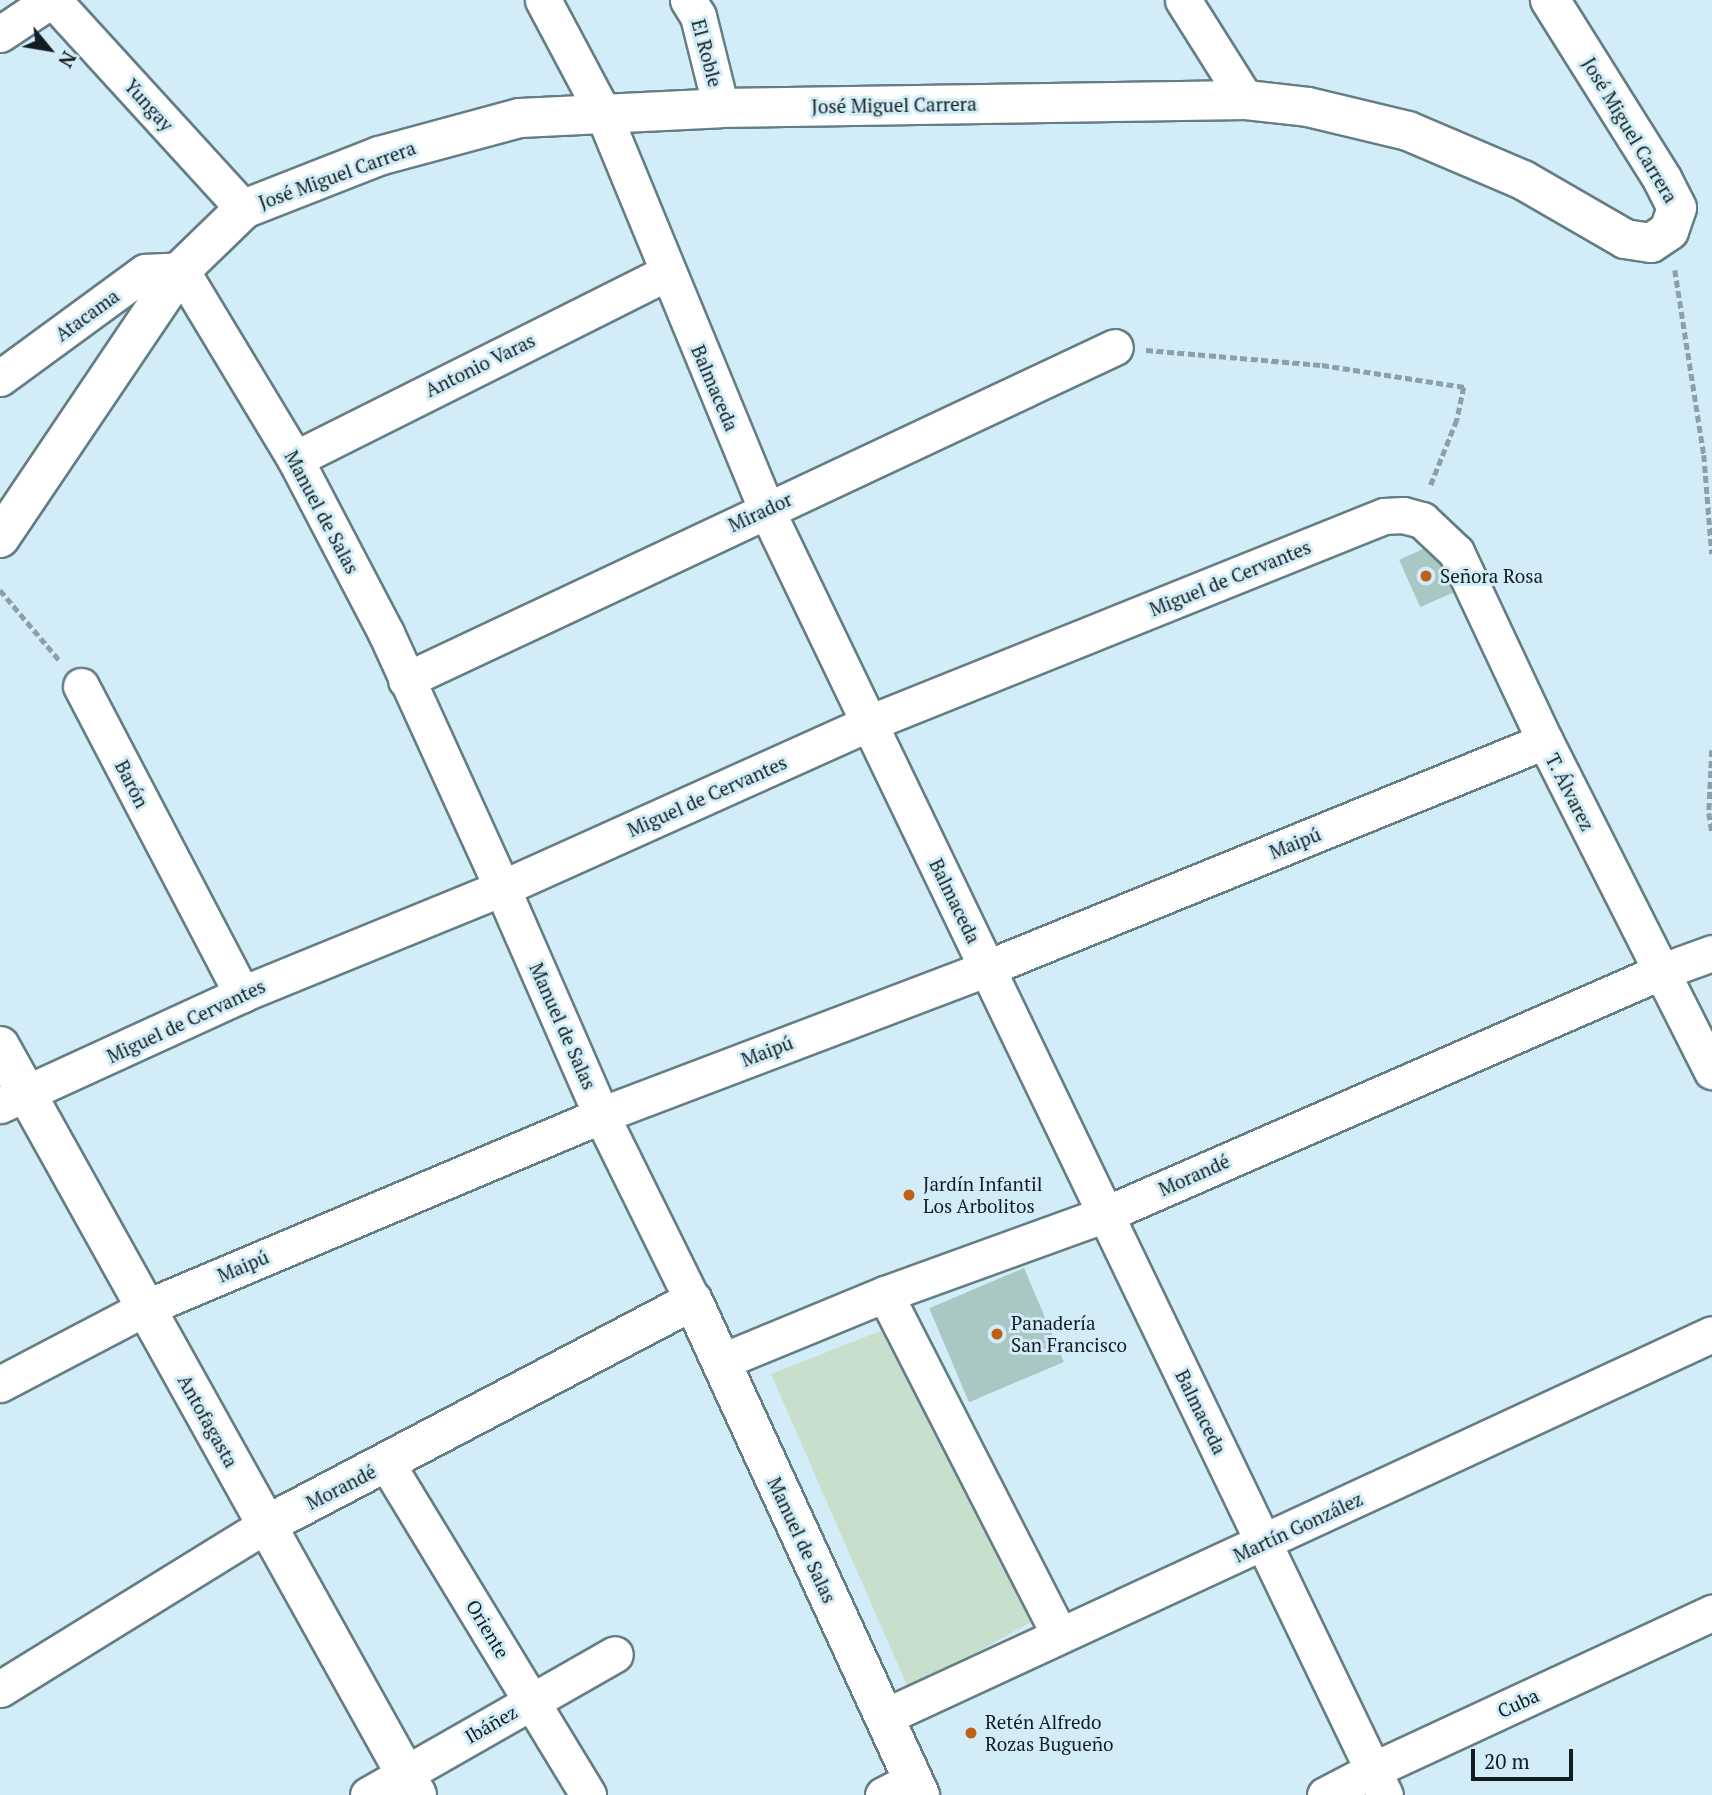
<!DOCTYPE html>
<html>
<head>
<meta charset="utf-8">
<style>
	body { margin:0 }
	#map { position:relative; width:1712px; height:1795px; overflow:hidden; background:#d2edf7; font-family:"PT Serif",serif }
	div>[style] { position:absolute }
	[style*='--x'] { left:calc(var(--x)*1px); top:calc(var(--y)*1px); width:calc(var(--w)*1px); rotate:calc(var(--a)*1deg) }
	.green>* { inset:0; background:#c7dfcc }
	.building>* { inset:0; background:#a9c7c3; transform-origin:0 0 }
	.path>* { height:4.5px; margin-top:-2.25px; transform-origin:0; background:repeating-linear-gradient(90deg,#8ba0a7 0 7px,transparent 0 10.5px) }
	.roads { filter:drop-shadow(2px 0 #657e86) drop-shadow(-2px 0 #657e86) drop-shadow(0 2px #657e86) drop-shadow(0 -2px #657e86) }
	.street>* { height:35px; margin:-17.5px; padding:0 17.5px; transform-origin:17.5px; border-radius:17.5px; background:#fff }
	.secondary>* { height:38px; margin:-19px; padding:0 19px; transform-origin:19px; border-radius:19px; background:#fff }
	.dots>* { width:19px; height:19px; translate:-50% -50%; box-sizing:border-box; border:4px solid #d2edf7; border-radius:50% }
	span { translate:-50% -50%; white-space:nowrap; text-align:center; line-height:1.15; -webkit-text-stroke:6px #d2edf7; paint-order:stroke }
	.street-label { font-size:19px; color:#131d21 }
	.poi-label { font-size:19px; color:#131d21 }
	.left { translate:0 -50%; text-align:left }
	.north { position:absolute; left:14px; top:14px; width:70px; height:70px; -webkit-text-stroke:5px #d2edf7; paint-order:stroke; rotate:120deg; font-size:19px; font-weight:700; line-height:28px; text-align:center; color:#131d21 }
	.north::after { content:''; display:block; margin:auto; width:24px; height:32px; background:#131d21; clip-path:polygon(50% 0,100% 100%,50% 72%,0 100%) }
	.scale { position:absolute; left:1471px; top:1749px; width:102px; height:32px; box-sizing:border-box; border:4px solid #131d21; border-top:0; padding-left:9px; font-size:21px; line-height:24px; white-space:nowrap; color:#131d21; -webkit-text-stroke:5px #d2edf7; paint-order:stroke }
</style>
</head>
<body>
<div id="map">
	<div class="green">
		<i style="clip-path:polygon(888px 1328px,1042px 1616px,909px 1690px,771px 1374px)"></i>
	</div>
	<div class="building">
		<i style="left:1432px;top:545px;width:52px;height:36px;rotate:66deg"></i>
		<i style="left:1024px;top:1268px;width:102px;height:103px;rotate:67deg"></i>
	</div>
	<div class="path">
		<i style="--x:1675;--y:270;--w:187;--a:81.1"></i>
		<i style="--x:1704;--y:455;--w:99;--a:85.4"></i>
		<i style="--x:1146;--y:350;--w:177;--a:4.9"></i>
		<i style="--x:1322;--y:365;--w:144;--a:8.8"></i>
		<i style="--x:1464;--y:387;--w:34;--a:102"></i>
		<i style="--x:1457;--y:420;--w:72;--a:111.9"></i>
		<i style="--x:0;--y:590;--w:93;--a:49.8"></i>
		<i style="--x:1712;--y:750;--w:63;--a:92.7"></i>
		<i style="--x:1709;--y:813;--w:20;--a:81"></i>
	</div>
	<div class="roads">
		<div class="street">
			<i style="--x:53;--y:0;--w:283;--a:47.6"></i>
			<i style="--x:543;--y:0;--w:128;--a:62"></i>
			<i style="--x:603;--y:113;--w:428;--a:67.6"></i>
			<i style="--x:766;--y:509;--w:1427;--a:64.3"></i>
			<i style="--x:688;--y:0;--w:19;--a:58"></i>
			<i style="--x:698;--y:16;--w:95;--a:76"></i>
			<i style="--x:1183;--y:0;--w:118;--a:57.8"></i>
			<i style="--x:0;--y:34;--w:61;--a:-33.7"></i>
			<i style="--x:0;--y:378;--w:180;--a:-36.2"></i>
			<i style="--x:145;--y:272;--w:36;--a:-3"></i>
			<i style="--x:181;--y:270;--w:221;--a:58.9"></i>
			<i style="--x:295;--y:459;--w:196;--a:62.4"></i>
			<i style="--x:386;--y:633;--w:280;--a:65.5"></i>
			<i style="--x:502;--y:888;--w:248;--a:66.4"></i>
			<i style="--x:601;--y:1115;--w:208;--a:63.7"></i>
			<i style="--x:295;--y:459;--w:415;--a:-26.6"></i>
			<i style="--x:406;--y:680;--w:783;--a:-25.16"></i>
			<i style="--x:81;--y:686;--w:348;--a:62.4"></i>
			<i style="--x:0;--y:1105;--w:266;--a:-24.6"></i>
			<i style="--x:242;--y:994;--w:281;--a:-22.2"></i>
			<i style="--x:502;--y:888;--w:402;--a:-24.2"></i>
			<i style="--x:869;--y:723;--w:555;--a:-21.9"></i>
			<i style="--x:1384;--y:516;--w:19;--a:-3"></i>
			<i style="--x:1403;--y:515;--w:20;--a:15"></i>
			<i style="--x:1422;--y:520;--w:47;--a:43.3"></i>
			<i style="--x:1456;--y:552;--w:209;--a:64.8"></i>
			<i style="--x:1545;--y:741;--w:370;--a:63.2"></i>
			<i style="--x:885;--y:1294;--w:382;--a:62.9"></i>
			<i style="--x:720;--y:1362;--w:178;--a:-22.4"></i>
			<i style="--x:885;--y:1294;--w:235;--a:-19.9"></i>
			<i style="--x:1106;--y:1214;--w:605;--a:-23.6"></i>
			<i style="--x:1660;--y:972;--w:55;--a:-20.1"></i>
			<i style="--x:0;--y:1384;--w:164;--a:-27.7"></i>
			<i style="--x:145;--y:1308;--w:495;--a:-22.9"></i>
			<i style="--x:601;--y:1115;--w:413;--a:-20.8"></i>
			<i style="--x:987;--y:968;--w:602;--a:-22.14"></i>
			<i style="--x:387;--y:1464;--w:387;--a:58.7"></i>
			<i style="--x:0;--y:1689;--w:312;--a:-31.7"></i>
			<i style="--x:884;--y:1717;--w:912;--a:-24.82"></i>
			<i style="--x:368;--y:1795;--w:284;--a:-29.7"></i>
			<i style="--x:883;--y:1795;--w:34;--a:-27"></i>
			<i style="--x:1325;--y:1795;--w:54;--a:-27.5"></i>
			<i style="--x:1373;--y:1770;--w:374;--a:-24.9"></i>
		</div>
		<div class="secondary">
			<i style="--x:0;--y:538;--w:323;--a:-56"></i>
			<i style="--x:181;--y:270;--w:88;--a:-44.1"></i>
			<i style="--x:244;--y:209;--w:145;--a:-21.4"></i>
			<i style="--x:379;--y:156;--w:146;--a:-15.1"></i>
			<i style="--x:520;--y:118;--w:201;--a:-2.8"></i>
			<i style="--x:721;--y:108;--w:525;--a:-0.87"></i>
			<i style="--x:1246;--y:100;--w:62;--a:6.4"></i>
			<i style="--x:1308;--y:107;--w:103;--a:13.5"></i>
			<i style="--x:1408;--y:131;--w:125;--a:23.1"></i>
			<i style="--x:1523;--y:180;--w:118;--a:30"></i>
			<i style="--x:1625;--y:239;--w:26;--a:9"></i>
			<i style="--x:1651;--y:243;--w:22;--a:-34"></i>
			<i style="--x:1669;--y:231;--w:24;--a:-71"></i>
			<i style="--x:1677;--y:208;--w:31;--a:-117"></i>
			<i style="--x:1663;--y:180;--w:213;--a:-122.1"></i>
			<i style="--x:0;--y:1046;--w:857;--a:60.89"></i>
			<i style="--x:266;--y:1525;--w:482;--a:-27.7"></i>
			<i style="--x:693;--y:1301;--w:544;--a:65.32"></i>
		</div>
	</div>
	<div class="dots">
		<i style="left:1426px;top:576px;background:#bf6019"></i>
		<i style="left:909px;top:1195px;background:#bf6019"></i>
		<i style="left:997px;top:1334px;background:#bf6019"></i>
		<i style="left:971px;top:1733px;background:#bf6019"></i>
	</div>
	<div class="street-label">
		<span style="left:707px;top:53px;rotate:75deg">El Roble</span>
		<span style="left:149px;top:105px;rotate:48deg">Yungay</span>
		<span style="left:894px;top:105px;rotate:-1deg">José Miguel Carrera</span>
		<span style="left:1630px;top:130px;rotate:59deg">José Miguel Carrera</span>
		<span style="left:337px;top:175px;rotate:-20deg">José Miguel Carrera</span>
		<span style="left:87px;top:315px;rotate:-36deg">Atacama</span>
		<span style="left:480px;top:365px;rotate:-26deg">Antonio Varas</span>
		<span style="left:715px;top:388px;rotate:67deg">Balmaceda</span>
		<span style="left:322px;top:512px;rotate:62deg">Manuel de Salas</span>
		<span style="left:760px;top:512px;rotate:-25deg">Mirador</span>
		<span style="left:1230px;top:578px;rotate:-22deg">Miguel de Cervantes</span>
		<span style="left:132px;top:784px;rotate:63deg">Barón</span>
		<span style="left:1570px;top:792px;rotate:63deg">T. Álvarez</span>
		<span style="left:707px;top:796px;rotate:-24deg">Miguel de Cervantes</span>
		<span style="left:1295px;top:843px;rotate:-22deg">Maipú</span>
		<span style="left:955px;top:901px;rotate:64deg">Balmaceda</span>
		<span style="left:186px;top:1021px;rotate:-25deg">Miguel de Cervantes</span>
		<span style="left:563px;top:1026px;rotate:66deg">Manuel de Salas</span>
		<span style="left:767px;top:1051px;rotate:-21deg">Maipú</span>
		<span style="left:1194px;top:1175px;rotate:-24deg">Morandé</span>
		<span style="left:243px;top:1266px;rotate:-23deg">Maipú</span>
		<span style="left:1201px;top:1412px;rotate:64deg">Balmaceda</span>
		<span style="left:208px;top:1421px;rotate:61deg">Antofagasta</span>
		<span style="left:341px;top:1487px;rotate:-27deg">Morandé</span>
		<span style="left:1298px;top:1527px;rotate:-25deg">Martín González</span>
		<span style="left:802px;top:1540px;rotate:65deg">Manuel de Salas</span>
		<span style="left:488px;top:1629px;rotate:59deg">Oriente</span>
		<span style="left:1518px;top:1703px;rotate:-25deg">Cuba</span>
		<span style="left:491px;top:1724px;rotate:-30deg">Ibáñez</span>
	</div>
	<div class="poi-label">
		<span class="left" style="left:1440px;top:576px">Señora Rosa</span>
		<span class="left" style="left:923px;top:1195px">Jardín Infantil<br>Los Arbolitos</span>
		<span class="left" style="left:1011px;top:1334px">Panadería<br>San Francisco</span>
		<span class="left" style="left:985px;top:1733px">Retén Alfredo<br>Rozas Bugueño</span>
	</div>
	<div class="north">N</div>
	<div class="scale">20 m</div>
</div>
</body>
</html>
